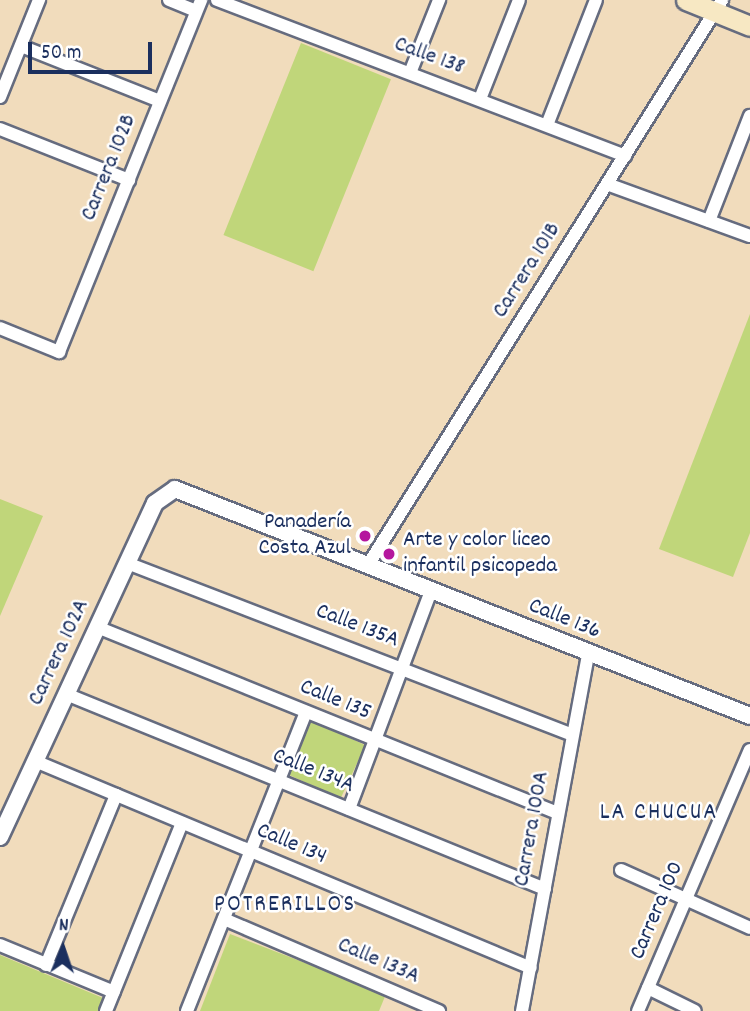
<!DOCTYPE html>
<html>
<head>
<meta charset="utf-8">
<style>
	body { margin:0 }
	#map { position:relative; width:750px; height:1011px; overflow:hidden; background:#f1dcbc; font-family:Dekko,sans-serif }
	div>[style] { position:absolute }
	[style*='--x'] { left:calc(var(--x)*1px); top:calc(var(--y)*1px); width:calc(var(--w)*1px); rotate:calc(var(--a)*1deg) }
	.green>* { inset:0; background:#c0d67a; transform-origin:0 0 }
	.roads { filter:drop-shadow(2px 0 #666c7f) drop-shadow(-2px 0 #666c7f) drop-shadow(0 2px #666c7f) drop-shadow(0 -2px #666c7f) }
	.minor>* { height:12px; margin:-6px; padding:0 6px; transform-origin:6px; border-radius:6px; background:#fff }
	.tertiary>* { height:16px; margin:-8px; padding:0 8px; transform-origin:8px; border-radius:8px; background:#fff }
	.secondary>* { height:19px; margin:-9.5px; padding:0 9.5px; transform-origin:9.5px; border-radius:9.5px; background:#f7e8c3 }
	.dots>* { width:19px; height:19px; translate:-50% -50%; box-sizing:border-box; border:4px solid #fff; border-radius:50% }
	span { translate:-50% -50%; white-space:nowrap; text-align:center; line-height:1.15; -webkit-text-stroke:5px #fff; paint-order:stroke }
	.street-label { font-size:23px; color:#1b2f5e }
	.poi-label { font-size:23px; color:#1b2f5e }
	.right { translate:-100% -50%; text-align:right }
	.left { translate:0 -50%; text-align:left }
	.neighbourhood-label { font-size:24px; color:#1b2f5e; letter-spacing:2px }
	.north { position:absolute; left:28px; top:913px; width:70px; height:70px; -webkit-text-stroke:5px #fff; paint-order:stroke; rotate:2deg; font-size:19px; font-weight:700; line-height:28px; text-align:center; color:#1b2f5e }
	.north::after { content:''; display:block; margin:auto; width:24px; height:32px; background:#1b2f5e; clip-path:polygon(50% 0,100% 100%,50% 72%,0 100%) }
	.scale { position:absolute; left:28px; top:42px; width:124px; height:32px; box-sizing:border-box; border:4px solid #1b2f5e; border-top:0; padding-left:9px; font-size:21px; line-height:24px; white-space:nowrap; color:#1b2f5e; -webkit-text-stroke:5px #fff; paint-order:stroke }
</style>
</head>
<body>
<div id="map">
	<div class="green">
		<i style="left:301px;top:43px;width:97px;height:207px;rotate:22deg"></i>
		<i style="clip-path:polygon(750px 314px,750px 533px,733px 577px,659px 549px)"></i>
		<i style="clip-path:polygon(0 499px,43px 516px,0 616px)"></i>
		<i style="left:311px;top:720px;width:60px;height:59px;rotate:25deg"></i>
		<i style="clip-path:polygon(230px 934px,386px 994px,379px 1011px,200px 1011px)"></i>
		<i style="clip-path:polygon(0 955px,103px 998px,98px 1011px,0 1011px)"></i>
	</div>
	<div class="roads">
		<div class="minor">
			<i style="--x:169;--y:0;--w:29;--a:22"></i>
			<i style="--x:217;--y:0;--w:437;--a:20.9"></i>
			<i style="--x:21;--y:46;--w:149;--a:21.6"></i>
			<i style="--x:410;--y:73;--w:79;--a:-68.3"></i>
			<i style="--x:0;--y:97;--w:105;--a:-68.1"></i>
			<i style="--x:480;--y:99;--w:106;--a:-68.5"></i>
			<i style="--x:547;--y:125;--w:134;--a:-68.6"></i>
			<i style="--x:0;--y:129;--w:139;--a:21.6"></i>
			<i style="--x:607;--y:184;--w:152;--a:20"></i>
			<i style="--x:709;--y:221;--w:113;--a:-68.7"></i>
			<i style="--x:0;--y:328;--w:64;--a:22.1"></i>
			<i style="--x:59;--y:352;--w:380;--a:-68"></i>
			<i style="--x:127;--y:563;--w:476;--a:21.1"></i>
			<i style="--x:368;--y:565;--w:667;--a:-57.93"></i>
			<i style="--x:97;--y:627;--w:497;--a:22"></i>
			<i style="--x:66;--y:694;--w:517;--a:22.15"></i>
			<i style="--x:35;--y:761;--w:537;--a:22.65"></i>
			<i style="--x:349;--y:809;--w:233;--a:-69.4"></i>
			<i style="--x:621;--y:870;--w:141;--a:24.2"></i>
			<i style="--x:224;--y:919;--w:234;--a:23.2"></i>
			<i style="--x:0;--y:945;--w:123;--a:22.4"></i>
			<i style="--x:46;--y:965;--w:184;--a:-67.6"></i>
			<i style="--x:648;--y:988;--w:52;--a:26.1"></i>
			<i style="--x:106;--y:1011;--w:203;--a:-68"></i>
			<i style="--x:187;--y:1011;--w:322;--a:-68.3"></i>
			<i style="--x:522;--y:1011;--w:362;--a:-79.5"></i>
			<i style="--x:638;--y:1011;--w:284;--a:-66.8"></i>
		</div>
		<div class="tertiary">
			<i style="--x:0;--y:837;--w:368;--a:-65.1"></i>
			<i style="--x:155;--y:503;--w:24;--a:-35"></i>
			<i style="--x:175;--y:489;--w:618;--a:21.54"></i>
		</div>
		<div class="secondary">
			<i style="--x:686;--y:0;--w:69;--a:22.1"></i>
		</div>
	</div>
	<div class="dots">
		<i style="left:365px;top:536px;background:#b5179e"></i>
		<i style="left:389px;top:554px;background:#b5179e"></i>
	</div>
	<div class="street-label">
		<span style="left:429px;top:57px;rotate:20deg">Calle 138</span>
		<span style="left:110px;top:168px;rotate:-68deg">Carrera 102B</span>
		<span style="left:528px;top:271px;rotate:-58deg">Carrera 101B</span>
		<span style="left:564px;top:620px;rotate:22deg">Calle 136</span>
		<span style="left:357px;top:627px;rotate:21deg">Calle 135A</span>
		<span style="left:60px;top:653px;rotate:-65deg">Carrera 102A</span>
		<span style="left:335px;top:701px;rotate:22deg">Calle 135</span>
		<span style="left:313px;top:772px;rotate:22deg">Calle 134A</span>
		<span style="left:533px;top:829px;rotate:-80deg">Carrera 100A</span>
		<span style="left:291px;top:845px;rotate:23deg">Calle 134</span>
		<span style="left:658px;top:911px;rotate:-67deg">Carrera 100</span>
		<span style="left:378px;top:962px;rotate:23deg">Calle 133A</span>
	</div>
	<div class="poi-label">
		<span class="right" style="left:351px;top:536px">Panadería<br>Costa Azul</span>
		<span class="left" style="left:403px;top:554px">Arte y color liceo<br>infantil psicopeda</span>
	</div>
	<div class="neighbourhood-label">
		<span style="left:659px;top:814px">LA CHUCUA</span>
		<span style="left:285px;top:906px">POTRERILLOS</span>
	</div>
	<div class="north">N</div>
	<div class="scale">50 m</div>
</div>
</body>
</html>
